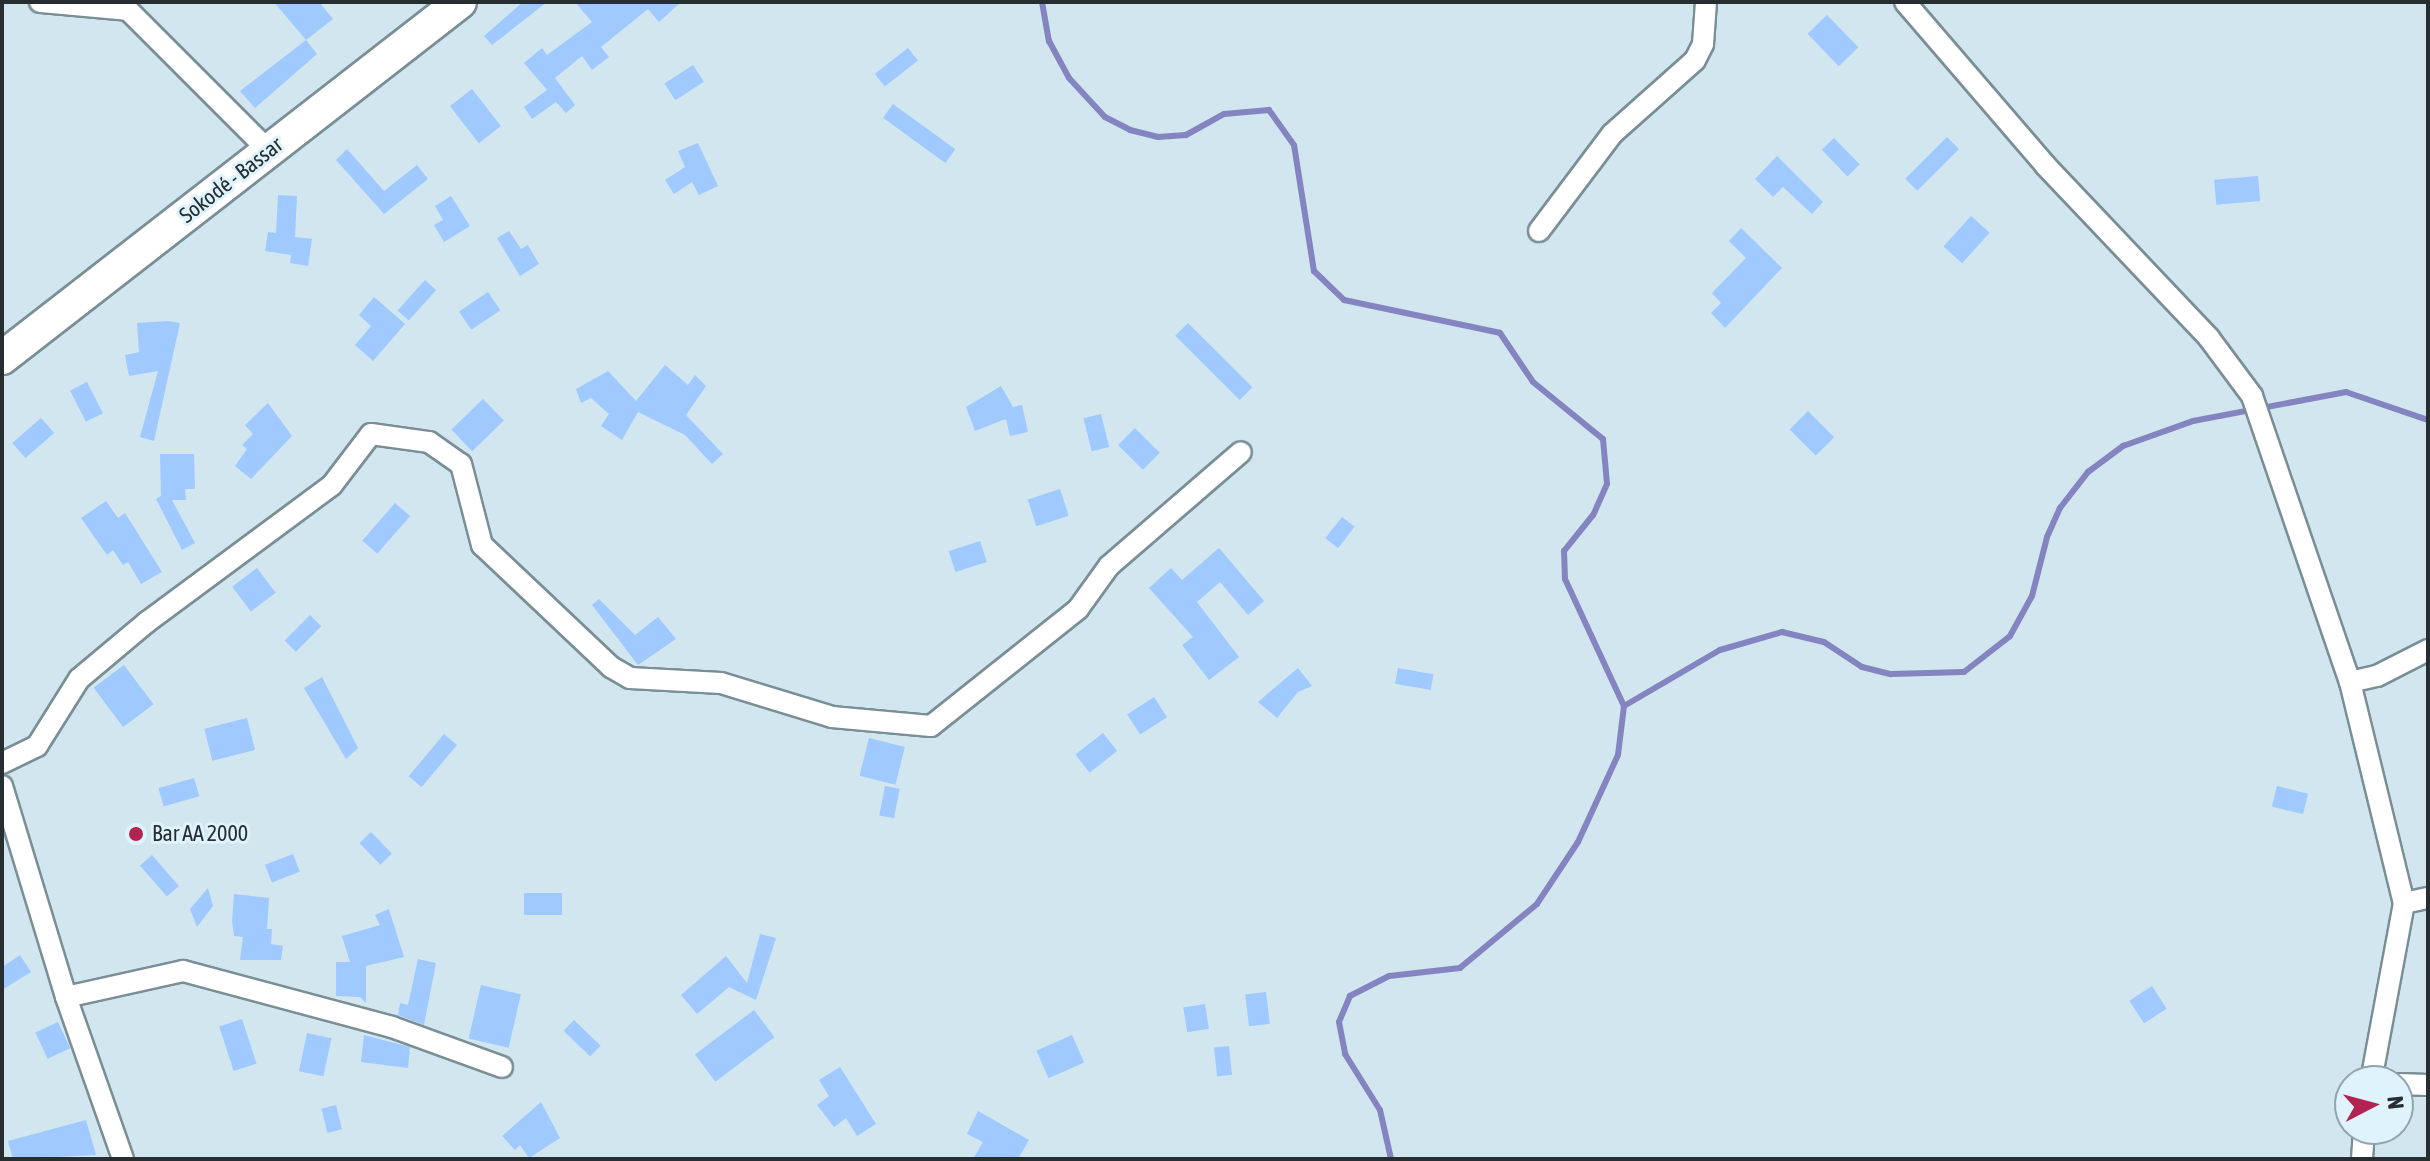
<!DOCTYPE html>
<html>
<head>
<meta charset="utf-8">
<style>
	body { margin:0 }
	#map { position:relative; width:2430px; height:1161px; overflow:hidden; background:#d1e6ef; font-family:"Asap Condensed",sans-serif }
	div>[style] { position:absolute }
	[style*='--x'] { left:calc(var(--x)*1px); top:calc(var(--y)*1px); width:calc(var(--w)*1px); rotate:calc(var(--a)*1deg) }
	.stream>* { height:6px; margin:-3px; padding:0 3px; transform-origin:3px; border-radius:3px; background:#8485c0 }
	.building>* { inset:0; background:#9fc9ff; transform-origin:0 0 }
	.roads { filter:drop-shadow(2px 0 #7a8e96) drop-shadow(-2px 0 #7a8e96) drop-shadow(0 2px #7a8e96) drop-shadow(0 -2px #7a8e96) }
	.street>* { height:20px; margin:-10px; padding:0 10px; transform-origin:10px; border-radius:10px; background:#fff }
	.primary>* { height:32px; margin:-16px; padding:0 16px; transform-origin:16px; border-radius:16px; background:#fff }
	.dots>* { width:22px; height:22px; translate:-50% -50%; box-sizing:border-box; border:4px solid #def3fc; border-radius:50% }
	span { translate:-50% -50%; white-space:nowrap; text-align:center; line-height:1.15; -webkit-text-stroke:6px #def3fc; paint-order:stroke }
	.street-label { font-size:22px; color:#262e32 }
	.poi-label { font-size:22px; color:#262e32 }
	.left { translate:0 -50%; text-align:left }
	.frame { position:absolute; inset:0; border:4px solid #262e32; pointer-events:none }
	.north { position:absolute; left:2334px; top:1065px; width:80px; height:80px; box-sizing:border-box; background:#def3fc; border:2px solid #94a4ab; border-radius:50%; rotate:84deg; font-size:22px; font-weight:700; line-height:32px; text-align:center; color:#262e32 }
	.north::after { content:''; display:block; margin:auto; width:28px; height:36px; background:#b32351; clip-path:polygon(50% 0,100% 100%,50% 72%,0 100%) }
</style>
</head>
<body>
<div id="map">
	<div class="stream">
		<i style="--x:1042;--y:2;--w:40;--a:80"></i>
		<i style="--x:1049;--y:41;--w:42;--a:61.6"></i>
		<i style="--x:1069;--y:78;--w:53;--a:47.3"></i>
		<i style="--x:1105;--y:117;--w:28;--a:27"></i>
		<i style="--x:1130;--y:130;--w:29;--a:14"></i>
		<i style="--x:1158;--y:137;--w:28;--a:-4"></i>
		<i style="--x:1186;--y:135;--w:43;--a:-28.9"></i>
		<i style="--x:1224;--y:114;--w:45;--a:-5.1"></i>
		<i style="--x:1269;--y:110;--w:43;--a:54.5"></i>
		<i style="--x:1294;--y:145;--w:128;--a:81"></i>
		<i style="--x:1314;--y:271;--w:42;--a:44"></i>
		<i style="--x:1344;--y:300;--w:159;--a:11.9"></i>
		<i style="--x:1500;--y:333;--w:59;--a:56"></i>
		<i style="--x:1533;--y:382;--w:90;--a:39.2"></i>
		<i style="--x:1603;--y:439;--w:45;--a:84.9"></i>
		<i style="--x:1607;--y:484;--w:34;--a:114"></i>
		<i style="--x:1593;--y:515;--w:46;--a:128.9"></i>
		<i style="--x:1564;--y:551;--w:28;--a:88"></i>
		<i style="--x:1565;--y:579;--w:140;--a:65.1"></i>
		<i style="--x:1624;--y:706;--w:49;--a:97"></i>
		<i style="--x:1618;--y:755;--w:96;--a:114.7"></i>
		<i style="--x:1578;--y:842;--w:74;--a:123.5"></i>
		<i style="--x:1537;--y:904;--w:100;--a:140.3"></i>
		<i style="--x:1460;--y:968;--w:71;--a:173.6"></i>
		<i style="--x:1389;--y:976;--w:44;--a:152.9"></i>
		<i style="--x:1350;--y:996;--w:28;--a:113"></i>
		<i style="--x:1339;--y:1022;--w:33;--a:79"></i>
		<i style="--x:1345;--y:1054;--w:66;--a:58"></i>
		<i style="--x:1380;--y:1110;--w:50;--a:77.3"></i>
		<i style="--x:1624;--y:706;--w:111;--a:-30.3"></i>
		<i style="--x:1720;--y:650;--w:65;--a:-16.2"></i>
		<i style="--x:1782;--y:632;--w:43;--a:13.4"></i>
		<i style="--x:1824;--y:642;--w:45;--a:33.3"></i>
		<i style="--x:1862;--y:667;--w:30;--a:14"></i>
		<i style="--x:1891;--y:674;--w:73;--a:-1.6"></i>
		<i style="--x:1964;--y:672;--w:58;--a:-38"></i>
		<i style="--x:2010;--y:636;--w:46;--a:-61.2"></i>
		<i style="--x:2032;--y:596;--w:61;--a:-75.7"></i>
		<i style="--x:2047;--y:537;--w:32;--a:-66"></i>
		<i style="--x:2060;--y:508;--w:46;--a:-52.1"></i>
		<i style="--x:2088;--y:472;--w:44;--a:-36.6"></i>
		<i style="--x:2123;--y:446;--w:74;--a:-19.7"></i>
		<i style="--x:2193;--y:421;--w:156;--a:-10.7"></i>
		<i style="--x:2346;--y:392;--w:87;--a:18.9"></i>
	</div>
	<div class="building">
		<i style="clip-path:polygon(274px 2px,319px 2px,333px 19px,306px 40px)"></i>
		<i style="clip-path:polygon(523px 2px,547px 2px,492px 45px,484px 36px)"></i>
		<i style="clip-path:polygon(575px 2px,681px 2px,659px 22px,648px 9px,601px 47px,609px 57px,592px 70px,582px 56px,555px 78px,575px 105px,566px 113px,556px 102px,532px 119px,524px 107px,547px 90px,524px 63px,542px 48px,547px 55px,592px 22px)"></i>
		<i style="left:1827px;top:15px;width:45px;height:27px;rotate:46deg"></i>
		<i style="clip-path:polygon(306px 40px,317px 54px,255px 108px,240px 91px)"></i>
		<i style="left:908px;top:48px;width:16px;height:42px;rotate:52deg"></i>
		<i style="left:693px;top:65px;width:20px;height:34px;rotate:57deg"></i>
		<i style="left:472px;top:89px;width:47px;height:28px;rotate:52deg"></i>
		<i style="left:893px;top:104px;width:77px;height:17px;rotate:36deg"></i>
		<i style="left:1947px;top:137px;width:17px;height:59px;rotate:45deg"></i>
		<i style="left:1834px;top:138px;width:37px;height:17px;rotate:46deg"></i>
		<i style="clip-path:polygon(698px 143px,718px 186px,699px 195px,692px 182px,674px 194px,665px 180px,685px 167px,678px 151px)"></i>
		<i style="clip-path:polygon(347px 149px,384px 191px,417px 165px,428px 179px,384px 214px,336px 160px)"></i>
		<i style="clip-path:polygon(1777px 156px,1823px 202px,1812px 214px,1783px 187px,1773px 197px,1755px 179px)"></i>
		<i style="left:2258px;top:176px;width:25px;height:44px;rotate:85deg"></i>
		<i style="clip-path:polygon(278px 195px,297px 196px,295px 237px,312px 239px,308px 266px,290px 263px,291px 255px,265px 251px,268px 232px,276px 233px)"></i>
		<i style="clip-path:polygon(451px 196px,470px 226px,444px 242px,434px 225px,443px 220px,435px 206px)"></i>
		<i style="left:1971px;top:216px;width:25px;height:41px;rotate:42deg"></i>
		<i style="clip-path:polygon(1741px 228px,1782px 268px,1725px 328px,1711px 313px,1721px 303px,1712px 293px,1746px 258px,1729px 241px)"></i>
		<i style="clip-path:polygon(509px 231px,521px 249px,528px 245px,539px 264px,520px 276px,497px 238px)"></i>
		<i style="left:425px;top:280px;width:15px;height:41px;rotate:42deg"></i>
		<i style="left:488px;top:292px;width:22px;height:35px;rotate:56deg"></i>
		<i style="clip-path:polygon(374px 297px,405px 324px,373px 361px,355px 345px,371px 326px,359px 315px)"></i>
		<i style="clip-path:polygon(168px 321px,180px 323px,154px 441px,140px 437px,158px 371px,129px 376px,125px 355px,139px 352px,137px 323px)"></i>
		<i style="left:1188px;top:323px;width:91px;height:18px;rotate:45deg"></i>
		<i style="clip-path:polygon(665px 365px,688px 385px,695px 375px,706px 386px,686px 415px,723px 454px,712px 464px,685px 435px,638px 412px,622px 440px,601px 426px,609px 414px,591px 398px,581px 403px,576px 389px,608px 371px,636px 401px)"></i>
		<i style="left:87px;top:382px;width:35px;height:19px;rotate:63deg"></i>
		<i style="clip-path:polygon(1001px 386px,1013px 407px,1022px 405px,1028px 432px,1010px 436px,1006px 419px,975px 431px,966px 407px)"></i>
		<i style="left:483px;top:399px;width:30px;height:44px;rotate:46deg"></i>
		<i style="clip-path:polygon(268px 403px,292px 436px,251px 479px,235px 466px,247px 449px,242px 445px,253px 434px,245px 425px)"></i>
		<i style="left:1808px;top:411px;width:37px;height:26px;rotate:45deg"></i>
		<i style="left:1101px;top:414px;width:34px;height:18px;rotate:76deg"></i>
		<i style="left:41px;top:418px;width:20px;height:38px;rotate:49deg"></i>
		<i style="left:1135px;top:428px;width:35px;height:24px;rotate:45deg"></i>
		<i style="clip-path:polygon(160px 454px,194px 454px,195px 489px,185px 489px,186px 500px,172px 500px,195px 543px,182px 550px,156px 499px,161px 496px)"></i>
		<i style="left:1060px;top:489px;width:28px;height:34px;rotate:72deg"></i>
		<i style="clip-path:polygon(106px 501px,118px 518px,125px 513px,162px 572px,141px 584px,128px 562px,123px 565px,113px 550px,107px 555px,81px 518px)"></i>
		<i style="left:395px;top:503px;width:20px;height:50px;rotate:41deg"></i>
		<i style="left:1342px;top:517px;width:16px;height:27px;rotate:38deg"></i>
		<i style="left:980px;top:541px;width:22px;height:33px;rotate:72deg"></i>
		<i style="clip-path:polygon(1219px 548px,1264px 601px,1248px 615px,1220px 582px,1197px 602px,1239px 657px,1209px 680px,1182px 645px,1193px 637px,1149px 588px,1171px 568px,1182px 580px)"></i>
		<i style="left:257px;top:568px;width:31px;height:31px;rotate:53deg"></i>
		<i style="clip-path:polygon(599px 599px,635px 635px,658px 617px,676px 639px,638px 665px,592px 605px)"></i>
		<i style="left:310px;top:615px;width:16px;height:36px;rotate:45deg"></i>
		<i style="left:124px;top:665px;width:49px;height:38px;rotate:53deg"></i>
		<i style="clip-path:polygon(1298px 668px,1312px 686px,1298px 692px,1277px 718px,1258px 702px)"></i>
		<i style="left:1398px;top:668px;width:36px;height:16px;rotate:10deg"></i>
		<i style="clip-path:polygon(322px 677px,358px 748px,346px 759px,304px 688px)"></i>
		<i style="left:1154px;top:697px;width:24px;height:32px;rotate:57deg"></i>
		<i style="left:247px;top:718px;width:33px;height:44px;rotate:76deg"></i>
		<i style="left:1103px;top:733px;width:23px;height:35px;rotate:52deg"></i>
		<i style="left:444px;top:734px;width:17px;height:55px;rotate:40deg"></i>
		<i style="left:869px;top:738px;width:37px;height:39px;rotate:14deg"></i>
		<i style="left:194px;top:778px;width:19px;height:37px;rotate:74deg"></i>
		<i style="left:885px;top:786px;width:15px;height:30px;rotate:11deg"></i>
		<i style="left:2277px;top:786px;width:32px;height:21px;rotate:14deg"></i>
		<i style="left:371px;top:832px;width:30px;height:16px;rotate:46deg"></i>
		<i style="left:293px;top:854px;width:19px;height:30px;rotate:69deg"></i>
		<i style="left:152px;top:855px;width:41px;height:16px;rotate:49deg"></i>
		<i style="clip-path:polygon(208px 888px,213px 906px,197px 927px,190px 909px)"></i>
		<i style="left:524px;top:893px;width:38px;height:22px"></i>
		<i style="clip-path:polygon(234px 894px,269px 898px,267px 929px,272px 929px,271px 944px,283px 946px,281px 960px,240px 960px,243px 937px,234px 936px,232px 921px)"></i>
		<i style="clip-path:polygon(389px 909px,404px 957px,366px 966px,366px 1003px,360px 997px,336px 996px,336px 962px,350px 962px,342px 936px,380px 925px,375px 915px)"></i>
		<i style="clip-path:polygon(760px 934px,776px 938px,756px 1000px,729px 987px,697px 1014px,681px 995px,726px 956px,747px 983px)"></i>
		<i style="clip-path:polygon(20px 955px,31px 972px,2px 990px,2px 967px)"></i>
		<i style="clip-path:polygon(418px 959px,436px 963px,424px 1025px,398px 1015px,400px 1003px,408px 1005px)"></i>
		<i style="left:481px;top:985px;width:41px;height:55px;rotate:13deg"></i>
		<i style="left:2152px;top:986px;width:27px;height:27px;rotate:57deg"></i>
		<i style="left:1266px;top:992px;width:32px;height:21px;rotate:83deg"></i>
		<i style="left:1205px;top:1004px;width:25px;height:22px;rotate:81deg"></i>
		<i style="left:754px;top:1010px;width:34px;height:74px;rotate:53deg"></i>
		<i style="left:242px;top:1019px;width:47px;height:24px;rotate:72deg"></i>
		<i style="left:574px;top:1020px;width:37px;height:15px;rotate:44deg"></i>
		<i style="left:58px;top:1022px;width:29px;height:25px;rotate:65deg"></i>
		<i style="left:307px;top:1033px;width:25px;height:39px;rotate:12deg"></i>
		<i style="clip-path:polygon(364px 1035px,410px 1047px,408px 1068px,361px 1062px)"></i>
		<i style="left:1072px;top:1035px;width:30px;height:39px;rotate:66deg"></i>
		<i style="left:1229px;top:1046px;width:29px;height:15px;rotate:84deg"></i>
		<i style="clip-path:polygon(840px 1067px,876px 1124px,857px 1136px,846px 1118px,834px 1127px,817px 1105px,829px 1096px,819px 1080px)"></i>
		<i style="clip-path:polygon(541px 1102px,560px 1138px,529px 1158px,520px 1145px,515px 1150px,502px 1136px)"></i>
		<i style="left:336px;top:1105px;width:25px;height:15px;rotate:76deg"></i>
		<i style="clip-path:polygon(978px 1111px,1029px 1140px,1018px 1159px,973px 1159px,983px 1142px,967px 1134px)"></i>
		<i style="clip-path:polygon(86px 1120px,96px 1155px,13px 1159px,8px 1141px)"></i>
	</div>
	<div class="roads">
		<div class="street">
			<i style="--x:40;--y:2;--w:88;--a:5.2"></i>
			<i style="--x:128;--y:10;--w:199;--a:45"></i>
			<i style="--x:1905;--y:2;--w:215;--a:49.3"></i>
			<i style="--x:2045;--y:165;--w:238;--a:46.5"></i>
			<i style="--x:2209;--y:338;--w:72;--a:53.4"></i>
			<i style="--x:2252;--y:396;--w:302;--a:71.1"></i>
			<i style="--x:2350;--y:682;--w:228;--a:76.3"></i>
			<i style="--x:2404;--y:903;--w:181;--a:100.5"></i>
			<i style="--x:1539;--y:231;--w:121;--a:-53"></i>
			<i style="--x:1612;--y:134;--w:111;--a:-41.7"></i>
			<i style="--x:1695;--y:60;--w:18;--a:-63"></i>
			<i style="--x:1703;--y:44;--w:42;--a:-85.9"></i>
			<i style="--x:2350;--y:682;--w:28;--a:-13"></i>
			<i style="--x:2377;--y:676;--w:57;--a:-27"></i>
			<i style="--x:2;--y:763;--w:39;--a:-26"></i>
			<i style="--x:37;--y:746;--w:79;--a:-57.9"></i>
			<i style="--x:79;--y:679;--w:89;--a:-40"></i>
			<i style="--x:147;--y:622;--w:230;--a:-36.5"></i>
			<i style="--x:332;--y:485;--w:64;--a:-52.6"></i>
			<i style="--x:371;--y:434;--w:59;--a:7.9"></i>
			<i style="--x:429;--y:442;--w:39;--a:35"></i>
			<i style="--x:461;--y:464;--w:84;--a:75.5"></i>
			<i style="--x:482;--y:545;--w:178;--a:43.4"></i>
			<i style="--x:611;--y:667;--w:22;--a:30"></i>
			<i style="--x:630;--y:678;--w:91;--a:3.1"></i>
			<i style="--x:721;--y:683;--w:116;--a:17"></i>
			<i style="--x:832;--y:717;--w:99;--a:5.2"></i>
			<i style="--x:931;--y:726;--w:188;--a:-38.5"></i>
			<i style="--x:1078;--y:609;--w:53;--a:-54.2"></i>
			<i style="--x:1109;--y:566;--w:174;--a:-40.8"></i>
			<i style="--x:2;--y:786;--w:220;--a:73.1"></i>
			<i style="--x:66;--y:997;--w:172;--a:70.6"></i>
			<i style="--x:2404;--y:903;--w:25;--a:-12"></i>
			<i style="--x:66;--y:997;--w:120;--a:-12.5"></i>
			<i style="--x:183;--y:971;--w:216;--a:15"></i>
			<i style="--x:392;--y:1027;--w:117;--a:20"></i>
			<i style="--x:2398;--y:1084;--w:30;--a:2"></i>
			<i style="--x:2362;--y:1159;--w:30;--a:-86"></i>
		</div>
		<div class="primary">
			<i style="--x:2;--y:358;--w:580;--a:-37.86"></i>
		</div>
	</div>
	<div class="dots">
		<i style="left:136px;top:834px;background:#b32351"></i>
	</div>
	<div class="street-label">
		<span style="left:231px;top:180px;rotate:-38deg">Sokodé - Bassar</span>
	</div>
	<div class="poi-label">
		<span class="left" style="left:152px;top:834px">Bar AA 2000</span>
	</div>
	<div class="frame"></div>
	<div class="north">N</div>
</div>
</body>
</html>
